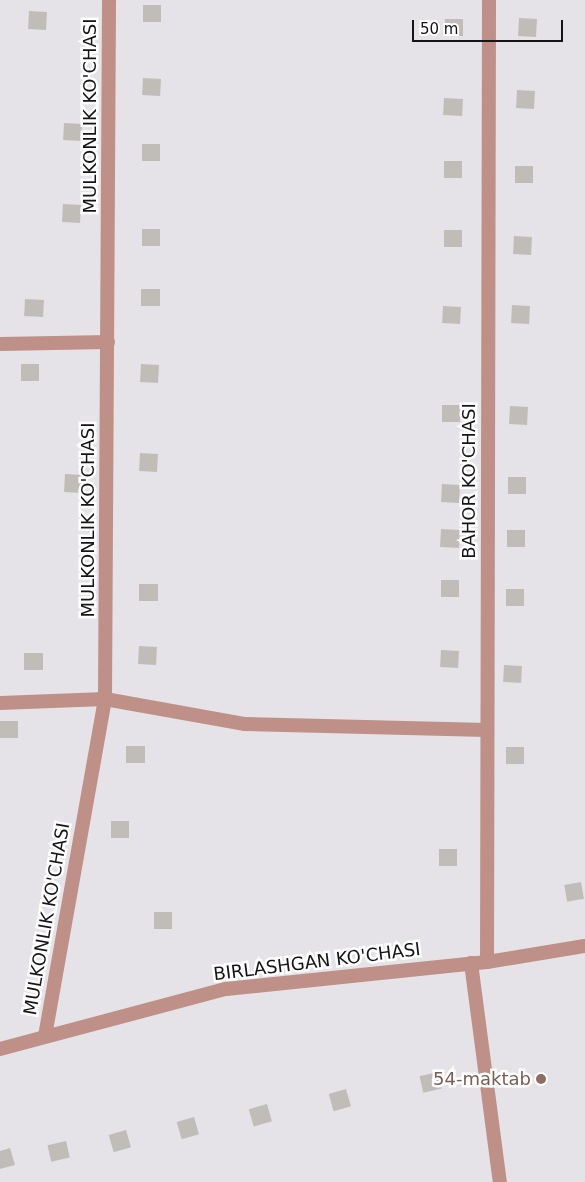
<!DOCTYPE html>
<html>
<head>
<meta charset="utf-8">
<style>
	body { margin:0 }
	#map { position:relative; width:585px; height:1182px; overflow:hidden; background:#e5e3e7; font-family:"DejaVu Sans",sans-serif }
	div>[style] { position:absolute }
	[style*='--x'] { left:calc(var(--x)*1px); top:calc(var(--y)*1px); width:calc(var(--w)*1px); rotate:calc(var(--a)*1deg) }
	.building>* { inset:0; background:#c0bdb9; transform-origin:0 0 }
	.minor>* { height:14px; margin:-7px; padding:0 7px; transform-origin:7px; border-radius:7px; background:#bf9088 }
	.dots>* { width:14px; height:14px; translate:-50% -50%; box-sizing:border-box; border:2px solid #fff; border-radius:50% }
	span { translate:-50% -50%; white-space:nowrap; text-align:center; line-height:1.15; -webkit-text-stroke:5px #fff; paint-order:stroke }
	.street-label { font-size:18px; color:#151416 }
	.education-label { font-size:18px; color:#785e54 }
	.right { translate:-100% -50%; text-align:right }
	.scale { position:absolute; left:412px; top:20px; width:151px; height:22px; box-sizing:border-box; border:2px solid #151416; border-top:0; padding-left:6px; font-size:15px; line-height:18px; white-space:nowrap; color:#151416; -webkit-text-stroke:4px #fff; paint-order:stroke }
</style>
</head>
<body>
<div id="map">
	<div class="building">
		<i style="left:143px;top:5px;width:18px;height:17px"></i>
		<i style="left:29px;top:11px;width:18px;height:18px;rotate:3deg"></i>
		<i style="left:519px;top:18px;width:18px;height:18px;rotate:3deg"></i>
		<i style="left:445px;top:19px;width:18px;height:17px"></i>
		<i style="left:143px;top:78px;width:18px;height:17px;rotate:3deg"></i>
		<i style="left:517px;top:90px;width:18px;height:18px;rotate:3deg"></i>
		<i style="left:444px;top:98px;width:19px;height:17px;rotate:3deg"></i>
		<i style="left:64px;top:123px;width:18px;height:17px;rotate:3deg"></i>
		<i style="left:142px;top:144px;width:18px;height:17px"></i>
		<i style="left:444px;top:161px;width:18px;height:17px"></i>
		<i style="left:515px;top:166px;width:18px;height:17px"></i>
		<i style="left:63px;top:204px;width:18px;height:18px;rotate:3deg"></i>
		<i style="left:142px;top:229px;width:18px;height:17px"></i>
		<i style="left:444px;top:230px;width:18px;height:17px"></i>
		<i style="left:514px;top:236px;width:18px;height:18px;rotate:3deg"></i>
		<i style="left:141px;top:289px;width:19px;height:17px"></i>
		<i style="left:25px;top:299px;width:19px;height:17px;rotate:3deg"></i>
		<i style="left:512px;top:305px;width:18px;height:18px;rotate:3deg"></i>
		<i style="left:443px;top:306px;width:18px;height:17px;rotate:3deg"></i>
		<i style="left:21px;top:364px;width:18px;height:17px"></i>
		<i style="left:141px;top:364px;width:18px;height:18px;rotate:3deg"></i>
		<i style="left:442px;top:405px;width:18px;height:17px"></i>
		<i style="left:510px;top:406px;width:18px;height:18px;rotate:3deg"></i>
		<i style="left:140px;top:453px;width:18px;height:18px;rotate:3deg"></i>
		<i style="left:65px;top:474px;width:18px;height:18px;rotate:3deg"></i>
		<i style="left:508px;top:477px;width:18px;height:17px"></i>
		<i style="left:442px;top:484px;width:18px;height:18px;rotate:3deg"></i>
		<i style="left:441px;top:529px;width:19px;height:18px;rotate:3deg"></i>
		<i style="left:507px;top:530px;width:18px;height:17px"></i>
		<i style="left:441px;top:580px;width:18px;height:17px"></i>
		<i style="left:139px;top:584px;width:19px;height:17px"></i>
		<i style="left:506px;top:589px;width:18px;height:17px"></i>
		<i style="left:139px;top:646px;width:18px;height:18px;rotate:3deg"></i>
		<i style="left:441px;top:650px;width:18px;height:17px;rotate:3deg"></i>
		<i style="left:24px;top:653px;width:19px;height:17px"></i>
		<i style="left:504px;top:665px;width:18px;height:17px;rotate:3deg"></i>
		<i style="left:0;top:721px;width:18px;height:17px"></i>
		<i style="left:126px;top:746px;width:19px;height:17px"></i>
		<i style="left:506px;top:747px;width:18px;height:17px"></i>
		<i style="left:111px;top:821px;width:18px;height:17px"></i>
		<i style="left:439px;top:849px;width:18px;height:17px"></i>
		<i style="left:581px;top:882px;width:17px;height:17px;rotate:80deg"></i>
		<i style="left:154px;top:912px;width:18px;height:17px"></i>
		<i style="left:438px;top:1072px;width:17px;height:19px;rotate:77deg"></i>
		<i style="left:346px;top:1089px;width:18px;height:18px;rotate:74deg"></i>
		<i style="left:267px;top:1104px;width:18px;height:19px;rotate:74deg"></i>
		<i style="left:194px;top:1117px;width:18px;height:18px;rotate:74deg"></i>
		<i style="left:126px;top:1130px;width:18px;height:18px;rotate:74deg"></i>
		<i style="left:66px;top:1141px;width:17px;height:19px;rotate:77deg"></i>
		<i style="clip-path:polygon(10px 1148px,15px 1165px,0 1169px,0 1151px)"></i>
	</div>
	<div class="minor">
		<i style="--x:0;--y:344;--w:108;--a:-1.1"></i>
		<i style="--x:0;--y:703;--w:105;--a:-2.2"></i>
		<i style="--x:105;--y:699;--w:141;--a:10.2"></i>
		<i style="--x:244;--y:724;--w:243;--a:1.4"></i>
		<i style="--x:487;--y:962;--w:962;--a:-89.88"></i>
		<i style="--x:471;--y:963;--w:221;--a:82.5"></i>
		<i style="--x:45;--y:1036;--w:342;--a:-79.9"></i>
		<i style="--x:105;--y:699;--w:699;--a:-89.67"></i>
		<i style="--x:0;--y:1049;--w:234;--a:-14.9"></i>
		<i style="--x:226;--y:989;--w:262;--a:-5.9"></i>
		<i style="--x:487;--y:962;--w:99;--a:-9.3"></i>
	</div>
	<div class="dots">
		<i style="left:541px;top:1079px;background:#8d6e63"></i>
	</div>
	<div class="street-label">
		<span style="left:90px;top:116px;rotate:-90deg">MULKONLIK KO'CHASI</span>
		<span style="left:469px;top:481px;rotate:-90deg">BAHOR KO'CHASI</span>
		<span style="left:88px;top:520px;rotate:-90deg">MULKONLIK KO'CHASI</span>
		<span style="left:47px;top:919px;rotate:-80deg">MULKONLIK KO'CHASI</span>
		<span style="left:317px;top:962px;rotate:-7deg">BIRLASHGAN KO'CHASI</span>
	</div>
	<div class="education-label">
		<span class="right" style="left:531px;top:1079px">54-maktab</span>
	</div>
	<div class="scale">50 m</div>
</div>
</body>
</html>
